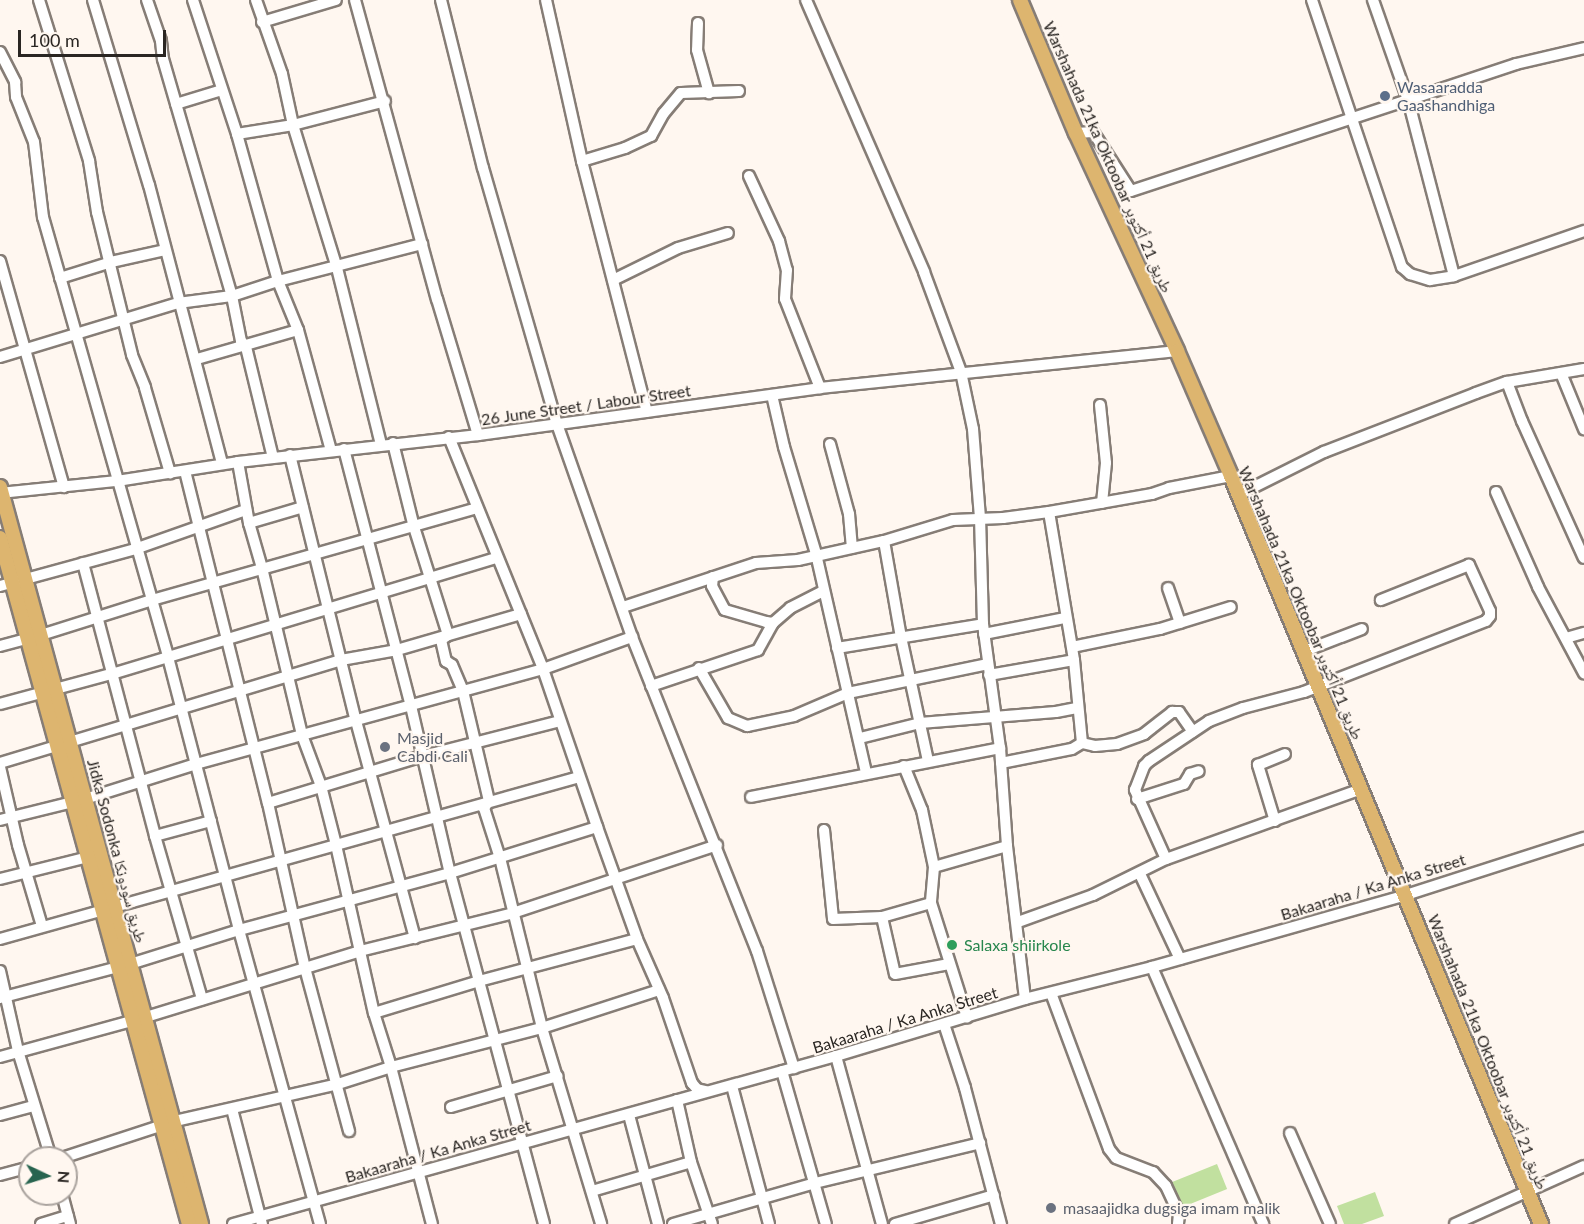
<!DOCTYPE html>
<html>
<head>
<meta charset="utf-8">
<style>
	body { margin:0 }
	#map { position:relative; width:1584px; height:1224px; overflow:hidden; background:#fff7f0; font-family:Lato,"Noto Naskh Arabic",sans-serif }
	div>[style] { position:absolute }
	[style*='--x'] { left:calc(var(--x)*1px); top:calc(var(--y)*1px); width:calc(var(--w)*1px); rotate:calc(var(--a)*1deg) }
	.green>* { inset:0; background:#c1e09f; transform-origin:0 0 }
	.roads { filter:drop-shadow(2px 0 #867d76) drop-shadow(-2px 0 #867d76) drop-shadow(0 2px #867d76) drop-shadow(0 -2px #867d76) }
	.minor>* { height:10px; margin:-5px; padding:0 5px; transform-origin:5px; border-radius:5px; background:#fff }
	.major>* { height:14px; margin:-7px; padding:0 7px; transform-origin:7px; border-radius:7px; background:#ddb56f }
	.dots>* { width:16px; height:16px; translate:-50% -50%; box-sizing:border-box; border:3px solid #fff7f0; border-radius:50% }
	span { translate:-50% -50%; white-space:nowrap; text-align:center; line-height:1.15; -webkit-text-stroke:4.5px #fff7f0; paint-order:stroke }
	.service-label { font-size:16px; color:#4e5e75 }
	.left { translate:0 -50%; text-align:left }
	.street-label { font-size:16px; color:#2a2623 }
	.worship-label { font-size:16px; color:#5b616d }
	.leisure-label { font-size:16px; color:#27864d }
	.north { position:absolute; left:18px; top:1146px; width:60px; height:60px; box-sizing:border-box; background:#fff7f0; border:2px solid #aaa39e; border-radius:50%; rotate:94deg; font-size:16px; font-weight:700; line-height:24px; text-align:center; color:#2a2623 }
	.north::after { content:''; display:block; margin:auto; width:21px; height:27px; background:#27644f; clip-path:polygon(50% 0,100% 100%,50% 72%,0 100%) }
	.scale { position:absolute; left:18px; top:30px; width:148px; height:27px; box-sizing:border-box; border:3px solid #2a2623; border-top:0; padding-left:8px; font-size:18px; line-height:21px; white-space:nowrap; color:#2a2623; -webkit-text-stroke:4px #fff7f0; paint-order:stroke }
</style>
</head>
<body>
<div id="map">
	<div class="green">
		<i style="left:1217px;top:1164px;width:27px;height:53px;rotate:68deg"></i>
		<i style="clip-path:polygon(1375px 1192px,1384px 1216px,1362px 1224px,1344px 1224px,1337px 1206px)"></i>
	</div>
	<div class="roads">
		<div class="minor">
			<i style="--x:39;--y:0;--w:169;--a:72.7"></i>
			<i style="--x:89;--y:161;--w:52;--a:81.1"></i>
			<i style="--x:97;--y:212;--w:147;--a:76.2"></i>
			<i style="--x:132;--y:355;--w:35;--a:68"></i>
			<i style="--x:145;--y:388;--w:89;--a:73.6"></i>
			<i style="--x:93;--y:0;--w:193;--a:73.2"></i>
			<i style="--x:149;--y:185;--w:288;--a:75.3"></i>
			<i style="--x:147;--y:0;--w:43;--a:71.1"></i>
			<i style="--x:161;--y:41;--w:18;--a:84"></i>
			<i style="--x:163;--y:59;--w:247;--a:73.8"></i>
			<i style="--x:232;--y:296;--w:46;--a:78.7"></i>
			<i style="--x:241;--y:341;--w:8;--a:50"></i>
			<i style="--x:246;--y:347;--w:114;--a:76.3"></i>
			<i style="--x:193;--y:0;--w:141;--a:71.8"></i>
			<i style="--x:237;--y:134;--w:153;--a:74.4"></i>
			<i style="--x:278;--y:281;--w:53;--a:67.8"></i>
			<i style="--x:298;--y:330;--w:125;--a:74.7"></i>
			<i style="--x:256;--y:0;--w:78;--a:70.6"></i>
			<i style="--x:282;--y:74;--w:52;--a:77.8"></i>
			<i style="--x:293;--y:125;--w:150;--a:72.9"></i>
			<i style="--x:337;--y:268;--w:181;--a:76"></i>
			<i style="--x:355;--y:0;--w:310;--a:74.7"></i>
			<i style="--x:437;--y:299;--w:142;--a:73.2"></i>
			<i style="--x:441;--y:0;--w:173;--a:76"></i>
			<i style="--x:483;--y:168;--w:266;--a:73.9"></i>
			<i style="--x:557;--y:424;--w:226;--a:70.6"></i>
			<i style="--x:632;--y:637;--w:338;--a:68.3"></i>
			<i style="--x:757;--y:951;--w:123;--a:72.5"></i>
			<i style="--x:546;--y:0;--w:165;--a:77.4"></i>
			<i style="--x:582;--y:161;--w:259;--a:75.5"></i>
			<i style="--x:806;--y:0;--w:296;--a:66.5"></i>
			<i style="--x:924;--y:272;--w:107;--a:69.7"></i>
			<i style="--x:961;--y:372;--w:58;--a:78.1"></i>
			<i style="--x:973;--y:429;--w:88;--a:85.5"></i>
			<i style="--x:980;--y:517;--w:107;--a:88.4"></i>
			<i style="--x:983;--y:624;--w:125;--a:82.2"></i>
			<i style="--x:1000;--y:748;--w:98;--a:85.9"></i>
			<i style="--x:1007;--y:846;--w:154;--a:83.3"></i>
			<i style="--x:1312;--y:0;--w:282;--a:71.4"></i>
			<i style="--x:1402;--y:267;--w:11;--a:41"></i>
			<i style="--x:1410;--y:274;--w:21;--a:17"></i>
			<i style="--x:1430;--y:280;--w:24;--a:-9"></i>
			<i style="--x:1454;--y:276;--w:138;--a:-19.1"></i>
			<i style="--x:262;--y:22;--w:77;--a:-16.6"></i>
			<i style="--x:698;--y:23;--w:27;--a:92"></i>
			<i style="--x:697;--y:50;--w:45;--a:74.4"></i>
			<i style="--x:0;--y:52;--w:34;--a:63"></i>
			<i style="--x:15;--y:82;--w:15;--a:86"></i>
			<i style="--x:16;--y:97;--w:48;--a:68.2"></i>
			<i style="--x:34;--y:142;--w:76;--a:83.2"></i>
			<i style="--x:43;--y:217;--w:457;--a:74.1"></i>
			<i style="--x:168;--y:657;--w:282;--a:75.4"></i>
			<i style="--x:239;--y:930;--w:305;--a:74.6"></i>
			<i style="--x:176;--y:104;--w:48;--a:-16.9"></i>
			<i style="--x:1076;--y:133;--w:17;--a:-3"></i>
			<i style="--x:1093;--y:132;--w:70;--a:57.2"></i>
			<i style="--x:1131;--y:191;--w:292;--a:-18.2"></i>
			<i style="--x:1408;--y:100;--w:106;--a:-109.3"></i>
			<i style="--x:237;--y:134;--w:57;--a:-9.1"></i>
			<i style="--x:293;--y:125;--w:95;--a:-14.6"></i>
			<i style="--x:582;--y:161;--w:45;--a:-16.8"></i>
			<i style="--x:625;--y:148;--w:29;--a:-25"></i>
			<i style="--x:651;--y:136;--w:26;--a:-61"></i>
			<i style="--x:664;--y:113;--w:26;--a:-50"></i>
			<i style="--x:681;--y:93;--w:58;--a:-2"></i>
			<i style="--x:749;--y:176;--w:72;--a:65.2"></i>
			<i style="--x:779;--y:241;--w:30;--a:75"></i>
			<i style="--x:787;--y:270;--w:29;--a:94"></i>
			<i style="--x:785;--y:299;--w:96;--a:68.5"></i>
			<i style="--x:0;--y:261;--w:235;--a:74.2"></i>
			<i style="--x:1454;--y:276;--w:182;--a:-104.6"></i>
			<i style="--x:1408;--y:100;--w:114;--a:-18.4"></i>
			<i style="--x:1516;--y:64;--w:70;--a:-13.2"></i>
			<i style="--x:60;--y:278;--w:53;--a:-17.4"></i>
			<i style="--x:111;--y:262;--w:55;--a:-12.5"></i>
			<i style="--x:613;--y:280;--w:72;--a:-26.2"></i>
			<i style="--x:678;--y:248;--w:52;--a:-16.7"></i>
			<i style="--x:0;--y:357;--w:186;--a:-16.9"></i>
			<i style="--x:178;--y:303;--w:54;--a:-7.4"></i>
			<i style="--x:232;--y:296;--w:48;--a:-18.1"></i>
			<i style="--x:278;--y:281;--w:149;--a:-14.4"></i>
			<i style="--x:197;--y:359;--w:105;--a:-16"></i>
			<i style="--x:1561;--y:373;--w:61;--a:67.7"></i>
			<i style="--x:1507;--y:382;--w:42;--a:69"></i>
			<i style="--x:1522;--y:421;--w:150;--a:65.7"></i>
			<i style="--x:772;--y:395;--w:53;--a:77"></i>
			<i style="--x:784;--y:447;--w:112;--a:73.3"></i>
			<i style="--x:816;--y:554;--w:225;--a:77.1"></i>
			<i style="--x:1100;--y:405;--w:58;--a:84.1"></i>
			<i style="--x:1106;--y:463;--w:40;--a:95.7"></i>
			<i style="--x:449;--y:437;--w:250;--a:67.9"></i>
			<i style="--x:543;--y:669;--w:167;--a:71.1"></i>
			<i style="--x:597;--y:827;--w:119;--a:70.3"></i>
			<i style="--x:637;--y:939;--w:64;--a:66.2"></i>
			<i style="--x:663;--y:998;--w:90;--a:71.2"></i>
			<i style="--x:692;--y:1083;--w:8;--a:50"></i>
			<i style="--x:697;--y:1089;--w:9;--a:13"></i>
			<i style="--x:393;--y:443;--w:87;--a:76"></i>
			<i style="--x:414;--y:527;--w:113;--a:72.5"></i>
			<i style="--x:448;--y:635;--w:9;--a:144"></i>
			<i style="--x:441;--y:640;--w:22;--a:77"></i>
			<i style="--x:446;--y:661;--w:7;--a:34"></i>
			<i style="--x:452;--y:665;--w:28;--a:67"></i>
			<i style="--x:463;--y:691;--w:113;--a:76.7"></i>
			<i style="--x:489;--y:801;--w:9;--a:126"></i>
			<i style="--x:484;--y:808;--w:52;--a:72.3"></i>
			<i style="--x:500;--y:858;--w:175;--a:76.1"></i>
			<i style="--x:542;--y:1028;--w:205;--a:73.2"></i>
			<i style="--x:830;--y:444;--w:73;--a:74.8"></i>
			<i style="--x:849;--y:514;--w:34;--a:85"></i>
			<i style="--x:344;--y:449;--w:266;--a:75.4"></i>
			<i style="--x:411;--y:706;--w:171;--a:76.9"></i>
			<i style="--x:450;--y:873;--w:363;--a:75"></i>
			<i style="--x:290;--y:455;--w:274;--a:76.1"></i>
			<i style="--x:356;--y:721;--w:225;--a:74.8"></i>
			<i style="--x:238;--y:462;--w:62;--a:79.8"></i>
			<i style="--x:249;--y:523;--w:47;--a:73.9"></i>
			<i style="--x:262;--y:568;--w:172;--a:76.5"></i>
			<i style="--x:302;--y:735;--w:54;--a:69.6"></i>
			<i style="--x:321;--y:786;--w:61;--a:75.7"></i>
			<i style="--x:336;--y:845;--w:172;--a:77.3"></i>
			<i style="--x:374;--y:1013;--w:57;--a:72.5"></i>
			<i style="--x:391;--y:1067;--w:162;--a:75.4"></i>
			<i style="--x:185;--y:471;--w:342;--a:76"></i>
			<i style="--x:268;--y:803;--w:169;--a:77.4"></i>
			<i style="--x:305;--y:968;--w:169;--a:74.9"></i>
			<i style="--x:1496;--y:492;--w:104;--a:66.1"></i>
			<i style="--x:1538;--y:587;--w:98;--a:61.9"></i>
			<i style="--x:0;--y:493;--w:118;--a:-5.9"></i>
			<i style="--x:117;--y:481;--w:122;--a:-8.9"></i>
			<i style="--x:238;--y:462;--w:242;--a:-6.4"></i>
			<i style="--x:478;--y:435;--w:345;--a:-7.8"></i>
			<i style="--x:820;--y:388;--w:359;--a:-5.9"></i>
			<i style="--x:1238;--y:495;--w:96;--a:-26.6"></i>
			<i style="--x:1324;--y:452;--w:163;--a:-21.2"></i>
			<i style="--x:1476;--y:393;--w:33;--a:-20"></i>
			<i style="--x:1507;--y:382;--w:78;--a:-9.6"></i>
			<i style="--x:1049;--y:512;--w:150;--a:80.4"></i>
			<i style="--x:1074;--y:660;--w:83;--a:84.5"></i>
			<i style="--x:249;--y:523;--w:56;--a:-16.5"></i>
			<i style="--x:884;--y:541;--w:97;--a:80"></i>
			<i style="--x:901;--y:637;--w:127;--a:77.7"></i>
			<i style="--x:83;--y:563;--w:282;--a:75.2"></i>
			<i style="--x:155;--y:836;--w:170;--a:73.9"></i>
			<i style="--x:713;--y:577;--w:9;--a:96"></i>
			<i style="--x:712;--y:586;--w:27;--a:62"></i>
			<i style="--x:725;--y:610;--w:43;--a:16.3"></i>
			<i style="--x:766;--y:622;--w:7;--a:8"></i>
			<i style="--x:773;--y:623;--w:23;--a:-41"></i>
			<i style="--x:790;--y:608;--w:38;--a:-27"></i>
			<i style="--x:0;--y:586;--w:140;--a:-15.3"></i>
			<i style="--x:135;--y:549;--w:118;--a:-19.4"></i>
			<i style="--x:1168;--y:588;--w:37;--a:71"></i>
			<i style="--x:623;--y:607;--w:140;--a:-18.3"></i>
			<i style="--x:756;--y:563;--w:42;--a:-4.1"></i>
			<i style="--x:798;--y:560;--w:88;--a:-12.5"></i>
			<i style="--x:884;--y:541;--w:72;--a:-16.9"></i>
			<i style="--x:953;--y:520;--w:50;--a:-2.3"></i>
			<i style="--x:1003;--y:518;--w:46;--a:-7.4"></i>
			<i style="--x:1049;--y:512;--w:105;--a:-9.9"></i>
			<i style="--x:1152;--y:494;--w:18;--a:-19"></i>
			<i style="--x:1169;--y:488;--w:63;--a:-11"></i>
			<i style="--x:984;--y:634;--w:83;--a:-11.2"></i>
			<i style="--x:41;--y:635;--w:116;--a:-17.5"></i>
			<i style="--x:152;--y:600;--w:338;--a:-15.8"></i>
			<i style="--x:1566;--y:638;--w:19;--a:-16"></i>
			<i style="--x:0;--y:646;--w:31;--a:-15"></i>
			<i style="--x:1072;--y:647;--w:90;--a:-11.6"></i>
			<i style="--x:1160;--y:629;--w:74;--a:-17.2"></i>
			<i style="--x:837;--y:648;--w:148;--a:-9.3"></i>
			<i style="--x:1302;--y:652;--w:64;--a:-21"></i>
			<i style="--x:699;--y:668;--w:58;--a:59.9"></i>
			<i style="--x:728;--y:718;--w:21;--a:23"></i>
			<i style="--x:747;--y:726;--w:48;--a:-12"></i>
			<i style="--x:794;--y:716;--w:59;--a:-23.1"></i>
			<i style="--x:848;--y:693;--w:143;--a:-11.7"></i>
			<i style="--x:989;--y:675;--w:86;--a:-10"></i>
			<i style="--x:651;--y:686;--w:113;--a:-18.6"></i>
			<i style="--x:758;--y:650;--w:31;--a:-61"></i>
			<i style="--x:0;--y:704;--w:119;--a:-15.1"></i>
			<i style="--x:115;--y:673;--w:399;--a:-16.8"></i>
			<i style="--x:860;--y:738;--w:62;--a:-14"></i>
			<i style="--x:920;--y:723;--w:136;--a:-4.6"></i>
			<i style="--x:1056;--y:712;--w:21;--a:-11"></i>
			<i style="--x:0;--y:763;--w:356;--a:-16.8"></i>
			<i style="--x:341;--y:660;--w:57;--a:-10.1"></i>
			<i style="--x:397;--y:650;--w:129;--a:-16.2"></i>
			<i style="--x:1001;--y:763;--w:72;--a:-11.2"></i>
			<i style="--x:1072;--y:749;--w:12;--a:-31"></i>
			<i style="--x:1082;--y:743;--w:13;--a:13"></i>
			<i style="--x:1095;--y:746;--w:22;--a:-5"></i>
			<i style="--x:1117;--y:744;--w:29;--a:-20"></i>
			<i style="--x:1144;--y:734;--w:36;--a:-38"></i>
			<i style="--x:1172;--y:712;--w:7;--a:0"></i>
			<i style="--x:1179;--y:712;--w:24;--a:55"></i>
			<i style="--x:904;--y:766;--w:48;--a:67.8"></i>
			<i style="--x:922;--y:810;--w:58;--a:78.1"></i>
			<i style="--x:934;--y:867;--w:36;--a:95"></i>
			<i style="--x:931;--y:903;--w:120;--a:72.5"></i>
			<i style="--x:0;--y:767;--w:80;--a:77"></i>
			<i style="--x:18;--y:845;--w:84;--a:73.5"></i>
			<i style="--x:751;--y:797;--w:254;--a:-11.1"></i>
			<i style="--x:1137;--y:799;--w:49;--a:-17.7"></i>
			<i style="--x:1184;--y:784;--w:12;--a:-59"></i>
			<i style="--x:1190;--y:774;--w:9;--a:-18"></i>
			<i style="--x:268;--y:803;--w:162;--a:-16.9"></i>
			<i style="--x:423;--y:756;--w:141;--a:-14.3"></i>
			<i style="--x:0;--y:820;--w:88;--a:-13.9"></i>
			<i style="--x:85;--y:799;--w:116;--a:-17.5"></i>
			<i style="--x:196;--y:764;--w:360;--a:-15.3"></i>
			<i style="--x:543;--y:669;--w:95;--a:-19.8"></i>
			<i style="--x:1275;--y:821;--w:59;--a:-106.9"></i>
			<i style="--x:1258;--y:765;--w:29;--a:-22"></i>
			<i style="--x:824;--y:830;--w:89;--a:84.2"></i>
			<i style="--x:833;--y:919;--w:49;--a:-2.3"></i>
			<i style="--x:882;--y:917;--w:51;--a:-15.9"></i>
			<i style="--x:155;--y:836;--w:58;--a:-15"></i>
			<i style="--x:1166;--y:859;--w:76;--a:-114.2"></i>
			<i style="--x:1135;--y:790;--w:26;--a:-69"></i>
			<i style="--x:1144;--y:766;--w:7;--a:-45"></i>
			<i style="--x:1149;--y:761;--w:72;--a:-33.7"></i>
			<i style="--x:1209;--y:721;--w:36;--a:-21"></i>
			<i style="--x:1243;--y:708;--w:63;--a:-14.7"></i>
			<i style="--x:1304;--y:692;--w:195;--a:-21.3"></i>
			<i style="--x:1486;--y:621;--w:6;--a:-51"></i>
			<i style="--x:1490;--y:616;--w:5;--a:-90"></i>
			<i style="--x:1490;--y:611;--w:51;--a:-114.5"></i>
			<i style="--x:1469;--y:565;--w:95;--a:158.3"></i>
			<i style="--x:934;--y:867;--w:76;--a:-16"></i>
			<i style="--x:1140;--y:874;--w:94;--a:64.8"></i>
			<i style="--x:0;--y:879;--w:91;--a:-14"></i>
			<i style="--x:882;--y:917;--w:58;--a:77.2"></i>
			<i style="--x:895;--y:974;--w:55;--a:-10.5"></i>
			<i style="--x:1018;--y:922;--w:80;--a:-19.8"></i>
			<i style="--x:1093;--y:895;--w:81;--a:-26.3"></i>
			<i style="--x:1166;--y:859;--w:207;--a:-19.7"></i>
			<i style="--x:0;--y:939;--w:601;--a:-15.63"></i>
			<i style="--x:1152;--y:967;--w:280;--a:66.6"></i>
			<i style="--x:0;--y:971;--w:82;--a:77.3"></i>
			<i style="--x:18;--y:1051;--w:112;--a:72.9"></i>
			<i style="--x:1051;--y:993;--w:166;--a:69.6"></i>
			<i style="--x:1109;--y:1149;--w:11;--a:52"></i>
			<i style="--x:1116;--y:1158;--w:40;--a:21"></i>
			<i style="--x:1153;--y:1172;--w:19;--a:47"></i>
			<i style="--x:1166;--y:1186;--w:31;--a:65"></i>
			<i style="--x:1179;--y:1214;--w:10;--a:96"></i>
			<i style="--x:0;--y:998;--w:134;--a:-14.7"></i>
			<i style="--x:130;--y:964;--w:114;--a:-17.3"></i>
			<i style="--x:239;--y:930;--w:219;--a:-15.1"></i>
			<i style="--x:450;--y:873;--w:154;--a:-17.4"></i>
			<i style="--x:374;--y:1013;--w:110;--a:-16.9"></i>
			<i style="--x:479;--y:981;--w:163;--a:-14.9"></i>
			<i style="--x:944;--y:1024;--w:67;--a:71.8"></i>
			<i style="--x:965;--y:1088;--w:141;--a:75.2"></i>
			<i style="--x:836;--y:1056;--w:174;--a:74.7"></i>
			<i style="--x:0;--y:1057;--w:151;--a:-15.3"></i>
			<i style="--x:146;--y:1017;--w:224;--a:-17.1"></i>
			<i style="--x:360;--y:951;--w:158;--a:-13.9"></i>
			<i style="--x:513;--y:913;--w:215;--a:-18.4"></i>
			<i style="--x:782;--y:1071;--w:159;--a:74"></i>
			<i style="--x:732;--y:1086;--w:143;--a:75"></i>
			<i style="--x:677;--y:1100;--w:64;--a:77.3"></i>
			<i style="--x:691;--y:1162;--w:65;--a:71.3"></i>
			<i style="--x:451;--y:1107;--w:111;--a:-16.2"></i>
			<i style="--x:232;--y:1109;--w:119;--a:75.4"></i>
			<i style="--x:0;--y:1115;--w:34;--a:-15"></i>
			<i style="--x:629;--y:1115;--w:113;--a:75.1"></i>
			<i style="--x:1290;--y:1133;--w:99;--a:66.3"></i>
			<i style="--x:62;--y:1158;--w:119;--a:-18.1"></i>
			<i style="--x:175;--y:1121;--w:167;--a:-12.8"></i>
			<i style="--x:338;--y:1084;--w:56;--a:-17.8"></i>
			<i style="--x:391;--y:1067;--w:156;--a:-14.5"></i>
			<i style="--x:542;--y:1028;--w:123;--a:-18"></i>
			<i style="--x:0;--y:1175;--w:31;--a:-15"></i>
			<i style="--x:592;--y:1191;--w:103;--a:-16.3"></i>
			<i style="--x:62;--y:1194;--w:31;--a:75"></i>
			<i style="--x:41;--y:1224;--w:28;--a:-17"></i>
			<i style="--x:233;--y:1224;--w:626;--a:-15.57"></i>
			<i style="--x:836;--y:1056;--w:197;--a:-16.8"></i>
			<i style="--x:1025;--y:999;--w:131;--a:-14.1"></i>
			<i style="--x:1152;--y:967;--w:264;--a:-15.8"></i>
			<i style="--x:1406;--y:895;--w:187;--a:-17.8"></i>
			<i style="--x:673;--y:1224;--w:148;--a:-16.1"></i>
			<i style="--x:815;--y:1183;--w:170;--a:-13.6"></i>
			<i style="--x:895;--y:1224;--w:103;--a:-16.3"></i>
			<i style="--x:1455;--y:1224;--w:141;--a:-24.2"></i>
		</div>
		<div class="major">
			<i style="--x:1020;--y:0;--w:144;--a:67.2"></i>
			<i style="--x:1076;--y:133;--w:240;--a:65.1"></i>
			<i style="--x:1177;--y:351;--w:136;--a:66.6"></i>
			<i style="--x:1231;--y:476;--w:810;--a:67.49"></i>
			<i style="--x:0;--y:487;--w:764;--a:74.74"></i>
			<i style="--x:0;--y:538;--w:712;--a:74.6"></i>
		</div>
	</div>
	<div class="dots">
		<i style="left:1385px;top:96px;background:#5c6f8a"></i>
		<i style="left:385px;top:747px;background:#6b7280"></i>
		<i style="left:952px;top:945px;background:#2e9e5b"></i>
		<i style="left:1051px;top:1208px;background:#6b7280"></i>
	</div>
	<div class="service-label">
		<span class="left" style="left:1397px;top:96px">Wasaaradda<br>Gaashandhiga</span>
	</div>
	<div class="street-label">
		<span style="left:1108px;top:157px;rotate:66deg">Warshahada 21ka Oktoobar طريق 21 أكتوبر</span>
		<span style="left:586px;top:405px;rotate:-8deg">26 June Street / Labour Street</span>
		<span style="left:1301px;top:603px;rotate:67deg">Warshahada 21ka Oktoobar طريق 21 أكتوبر</span>
		<span style="left:117px;top:851px;rotate:75deg">Jidka Sodonka طريق سودونكا</span>
		<span style="left:1373px;top:887px;rotate:-17deg">Bakaaraha / Ka Anka Street</span>
		<span style="left:905px;top:1020px;rotate:-17deg">Bakaaraha / Ka Anka Street</span>
		<span style="left:1488px;top:1052px;rotate:68deg">Warshahada 21ka Oktoobar طريق 21 أكتوبر</span>
		<span style="left:438px;top:1151px;rotate:-16deg">Bakaaraha / Ka Anka Street</span>
	</div>
	<div class="worship-label">
		<span class="left" style="left:397px;top:747px">Masjid<br>Cabdi Cali</span>
		<span class="left" style="left:1063px;top:1208px">masaajidka dugsiga imam malik</span>
	</div>
	<div class="leisure-label">
		<span class="left" style="left:964px;top:945px">Salaxa shiirkole</span>
	</div>
	<div class="north">N</div>
	<div class="scale">100 m</div>
</div>
</body>
</html>
